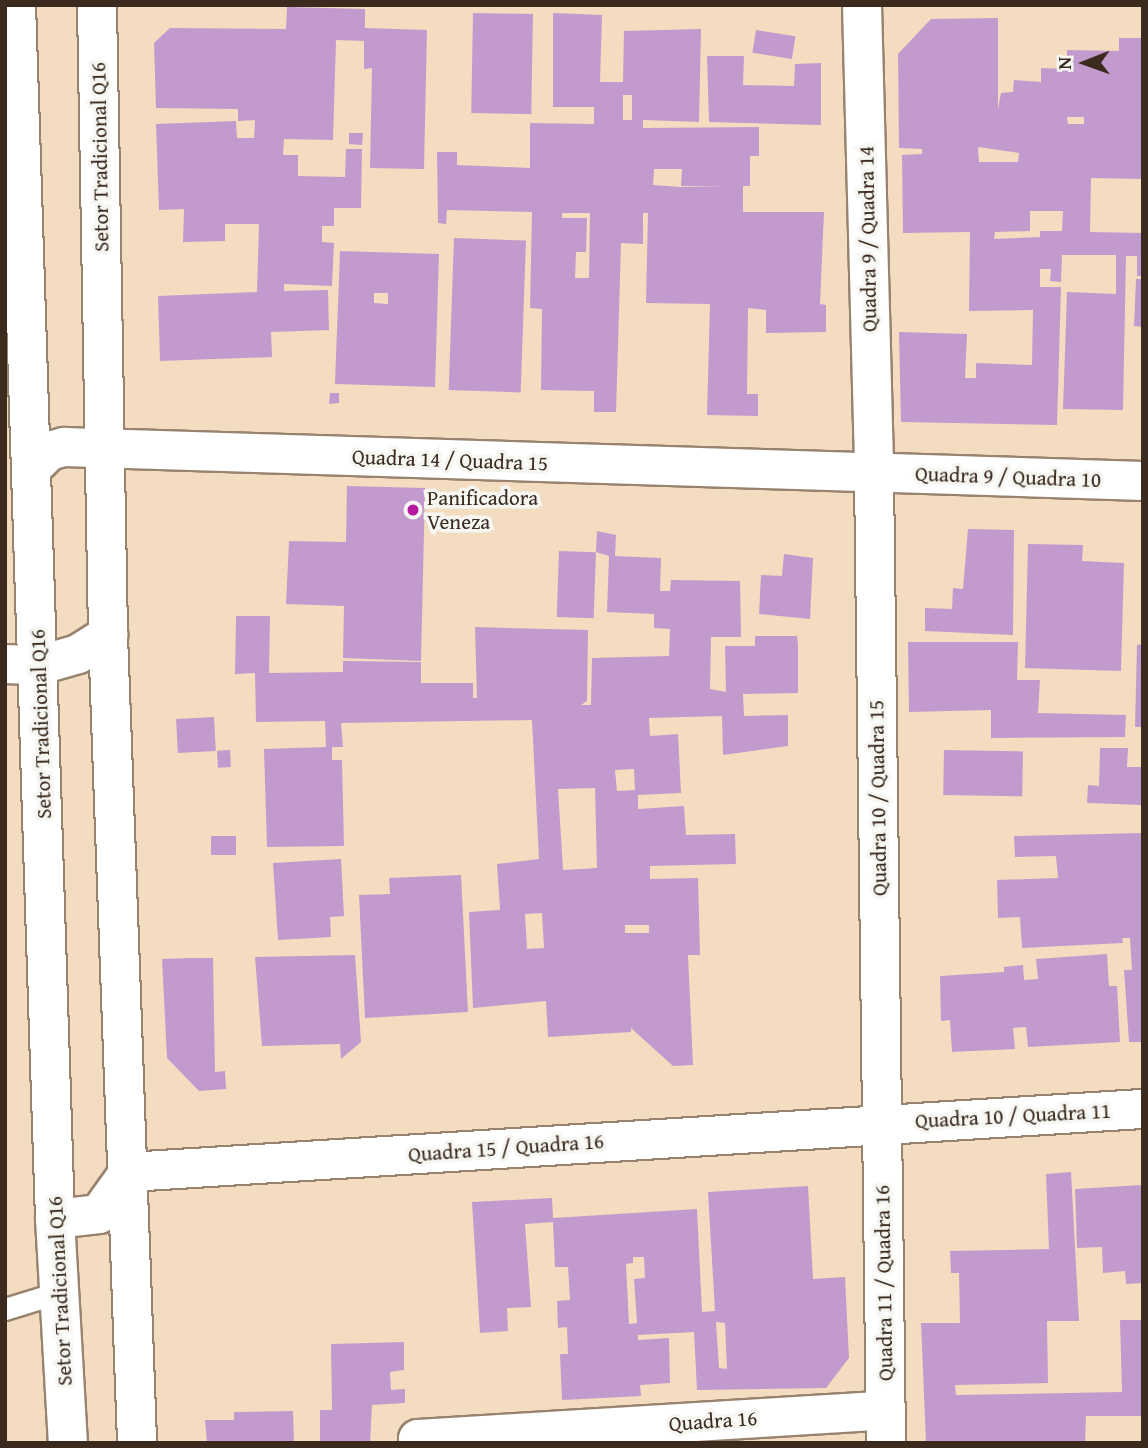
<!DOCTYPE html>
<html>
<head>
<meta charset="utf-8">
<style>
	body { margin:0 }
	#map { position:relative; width:1148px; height:1448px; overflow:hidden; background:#f4dcc0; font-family:"Gentium Book Plus",serif }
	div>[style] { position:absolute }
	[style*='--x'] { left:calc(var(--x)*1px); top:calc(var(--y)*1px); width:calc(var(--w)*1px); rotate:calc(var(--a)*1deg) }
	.building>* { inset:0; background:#c39acd; transform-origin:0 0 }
	.roads { filter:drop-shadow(2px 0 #98836f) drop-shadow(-2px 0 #98836f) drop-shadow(0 2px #98836f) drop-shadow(0 -2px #98836f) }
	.lane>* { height:21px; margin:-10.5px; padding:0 10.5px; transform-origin:10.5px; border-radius:10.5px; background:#fff }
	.street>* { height:38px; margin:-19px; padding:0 19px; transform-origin:19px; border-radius:19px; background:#fff }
	.secondary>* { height:38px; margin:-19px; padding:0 19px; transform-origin:19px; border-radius:19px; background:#fff }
	.dots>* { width:19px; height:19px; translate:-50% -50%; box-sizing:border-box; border:4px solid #f6f6f2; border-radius:50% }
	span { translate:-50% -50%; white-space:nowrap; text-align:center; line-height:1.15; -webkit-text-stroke:7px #f6f6f2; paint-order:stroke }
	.street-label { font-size:21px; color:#3b2a1e }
	.poi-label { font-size:21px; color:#3b2a1e }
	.left { translate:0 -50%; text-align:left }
	.frame { position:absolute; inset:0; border:7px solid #3b2a1e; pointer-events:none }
	.north { position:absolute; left:1050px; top:28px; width:70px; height:70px; -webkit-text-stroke:5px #f6f6f2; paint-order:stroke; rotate:269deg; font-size:19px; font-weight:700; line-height:28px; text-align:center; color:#3b2a1e }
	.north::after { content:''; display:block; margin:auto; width:24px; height:32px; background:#3b2a1e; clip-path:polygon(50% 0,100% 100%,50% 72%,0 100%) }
</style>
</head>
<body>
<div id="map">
	<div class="building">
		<i style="clip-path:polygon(287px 7px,365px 9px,365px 28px,427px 30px,424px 169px,370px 168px,372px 68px,364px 69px,364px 41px,336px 40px,333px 140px,284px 139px,283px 155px,298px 155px,298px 176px,345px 177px,346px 149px,362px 149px,361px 208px,334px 208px,334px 226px,322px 226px,322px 242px,334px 243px,332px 286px,284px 284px,284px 291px,328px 290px,329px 330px,271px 332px,272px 357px,160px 361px,158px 296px,257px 292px,259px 224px,225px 224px,225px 241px,183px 242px,184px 209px,159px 210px,156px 124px,236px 121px,237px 138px,254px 138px,255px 120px,238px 121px,238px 109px,156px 108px,154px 43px,170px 28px,286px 29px)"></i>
		<i style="left:473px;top:13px;width:60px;height:100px;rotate:1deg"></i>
		<i style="clip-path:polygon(evenodd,553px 13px,602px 15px,600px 82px,623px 82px,624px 31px,701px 29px,699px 122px,643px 120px,643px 128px,759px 127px,759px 156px,750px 156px,750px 186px,743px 186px,743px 212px,824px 212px,820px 304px,826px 305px,826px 332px,766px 333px,766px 310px,748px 308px,747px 394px,758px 394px,758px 416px,707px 415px,710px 304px,646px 303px,648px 213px,643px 213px,643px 244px,621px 243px,616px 412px,594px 412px,594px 391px,541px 390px,542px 309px,530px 308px,532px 212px,447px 210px,446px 224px,438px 223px,437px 152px,457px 152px,457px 165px,530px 168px,530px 123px,594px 124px,594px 107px,553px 107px,553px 13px,623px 95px,632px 95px,632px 120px,623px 120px,623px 95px,553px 13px,654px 169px,682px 169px,681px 186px,724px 187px,680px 187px,653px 185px,654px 169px,553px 13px,562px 213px,590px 213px,589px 278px,575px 278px,576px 252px,586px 252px,587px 218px,562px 218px,562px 213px)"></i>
		<i style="clip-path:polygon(evenodd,998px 18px,998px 109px,1001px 93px,1013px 92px,1014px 80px,1041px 82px,1041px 68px,1067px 69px,1067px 50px,1119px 51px,1119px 38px,1143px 38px,1143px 179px,1091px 178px,1090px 232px,1143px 233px,1143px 276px,1137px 276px,1137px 256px,1126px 256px,1123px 410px,1063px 409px,1067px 292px,1116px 294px,1116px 255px,1062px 255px,1061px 282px,1050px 281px,1051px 269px,1040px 269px,1040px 287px,1061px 287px,1057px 425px,901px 422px,899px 332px,967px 334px,965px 378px,976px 378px,976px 363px,1032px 365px,1033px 310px,969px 311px,970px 232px,903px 233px,902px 155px,922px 154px,922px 149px,899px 148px,898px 54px,931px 19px,998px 18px,1084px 117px,1084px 124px,1068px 124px,1067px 117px,1084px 117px,998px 18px,978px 147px,1019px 153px,1018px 162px,979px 162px,978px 147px,998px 18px,1030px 211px,1063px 211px,1062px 231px,1040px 231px,1040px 237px,994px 239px,995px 232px,1030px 231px,1030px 211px)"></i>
		<i style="left:756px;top:30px;width:40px;height:23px;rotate:9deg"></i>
		<i style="clip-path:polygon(707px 56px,744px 56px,743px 85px,794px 86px,795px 64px,821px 63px,821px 125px,709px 122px)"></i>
		<i style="clip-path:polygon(349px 133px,363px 133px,362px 145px,349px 144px)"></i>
		<i style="left:454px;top:238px;width:72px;height:152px;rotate:2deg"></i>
		<i style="clip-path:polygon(evenodd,340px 251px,439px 254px,435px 387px,335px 384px,340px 251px,374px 293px,388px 293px,388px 304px,374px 303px,374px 293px)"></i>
		<i style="clip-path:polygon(1136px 279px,1143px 279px,1143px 327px,1134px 326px)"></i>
		<i style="clip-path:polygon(330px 393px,339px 393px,339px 403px,329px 404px)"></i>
		<i style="clip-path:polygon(347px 486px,425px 488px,421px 661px,343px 658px,344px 606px,286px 604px,289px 541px,346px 542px)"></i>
		<i style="clip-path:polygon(968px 529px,1014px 530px,1013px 635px,925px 631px,925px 608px,952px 609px,953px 588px,963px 589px)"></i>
		<i style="clip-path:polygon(evenodd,597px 531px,616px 535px,615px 556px,661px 558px,660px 591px,670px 591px,671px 580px,740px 581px,741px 637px,711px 637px,710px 689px,726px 692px,725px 646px,755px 646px,755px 636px,797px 636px,798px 644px,798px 693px,743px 694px,744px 716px,788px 715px,788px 746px,723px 755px,722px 716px,649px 718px,650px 736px,678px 734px,681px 793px,638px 795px,638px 809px,684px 806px,686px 835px,735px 834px,736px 864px,650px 866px,650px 879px,698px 878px,700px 955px,688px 955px,693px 1065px,673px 1066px,631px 1028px,631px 1032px,548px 1037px,546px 1001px,473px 1008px,469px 912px,500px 910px,497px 864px,539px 859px,532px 720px,341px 723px,343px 747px,332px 747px,332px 760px,342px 760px,344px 846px,267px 847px,264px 749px,326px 747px,325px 721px,256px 722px,255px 673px,235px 674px,236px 616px,270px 616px,269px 673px,343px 672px,343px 661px,421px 662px,421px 683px,473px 683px,473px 698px,477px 698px,475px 627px,588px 630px,587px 701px,581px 705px,591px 705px,592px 658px,669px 656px,670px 629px,654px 628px,654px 614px,607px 612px,609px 556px,596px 552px,597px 531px,634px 769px,635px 790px,617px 791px,615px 770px,634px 769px,597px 531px,595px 788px,597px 868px,563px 870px,558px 789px,595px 788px,597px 531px,542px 913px,544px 948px,527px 949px,525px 914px,542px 913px,597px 531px,625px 925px,649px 925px,649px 933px,625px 933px,625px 925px)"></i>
		<i style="clip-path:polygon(1028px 544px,1083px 545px,1082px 561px,1124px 563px,1121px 671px,1025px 668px)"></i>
		<i style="left:559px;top:551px;width:37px;height:66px;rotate:2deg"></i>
		<i style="clip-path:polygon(784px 554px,813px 558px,810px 619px,759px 614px,761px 575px,782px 576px)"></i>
		<i style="clip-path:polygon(908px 642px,1018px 642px,1017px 680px,1040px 680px,1038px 713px,1126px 715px,1125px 737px,991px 738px,991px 710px,909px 712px)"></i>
		<i style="clip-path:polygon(1143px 644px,1143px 727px,1135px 727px,1137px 645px)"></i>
		<i style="left:214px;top:717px;width:34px;height:38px;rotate:87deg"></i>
		<i style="clip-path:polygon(1100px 748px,1128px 748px,1127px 767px,1143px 767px,1143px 805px,1087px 803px,1088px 785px,1099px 786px)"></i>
		<i style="left:230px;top:750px;width:17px;height:13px;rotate:87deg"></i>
		<i style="left:944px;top:750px;width:79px;height:45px;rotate:1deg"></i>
		<i style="clip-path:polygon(1143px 833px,1143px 1042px,1129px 1042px,1124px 970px,1132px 970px,1130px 938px,1122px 938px,1123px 943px,1022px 948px,1020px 917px,998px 918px,997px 880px,1058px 878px,1056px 856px,1015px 857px,1014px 836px)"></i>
		<i style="left:211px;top:836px;width:25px;height:19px"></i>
		<i style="clip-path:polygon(341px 859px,344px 916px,330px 917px,331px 937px,278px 940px,273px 863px)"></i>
		<i style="clip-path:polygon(461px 875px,468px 1012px,365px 1018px,359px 895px,390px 894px,389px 878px)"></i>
		<i style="clip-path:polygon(1107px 954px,1109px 986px,1117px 986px,1120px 1042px,1028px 1047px,1026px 1027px,1013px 1028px,1015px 1049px,952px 1052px,950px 1020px,941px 1021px,940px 976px,1004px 972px,1004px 967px,1023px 965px,1024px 980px,1038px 979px,1036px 959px)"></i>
		<i style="clip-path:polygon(355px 955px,361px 1042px,341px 1059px,340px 1044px,262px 1046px,255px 957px)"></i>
		<i style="clip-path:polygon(189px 958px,213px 958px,215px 1072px,225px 1071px,226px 1089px,199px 1091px,167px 1058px,162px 959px)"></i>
		<i style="clip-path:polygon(1071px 1172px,1079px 1321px,1047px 1321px,1048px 1383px,955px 1385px,956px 1395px,1122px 1392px,1120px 1320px,1143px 1320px,1143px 1416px,1086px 1416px,1085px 1443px,926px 1443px,921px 1323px,960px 1323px,959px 1273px,951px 1273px,950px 1251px,1049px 1249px,1046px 1174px)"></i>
		<i style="clip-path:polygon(1143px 1185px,1143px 1283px,1126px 1284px,1125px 1271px,1103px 1273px,1102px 1247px,1077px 1248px,1075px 1189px)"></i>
		<i style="clip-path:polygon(evenodd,808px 1186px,813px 1279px,845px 1277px,849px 1358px,826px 1388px,697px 1390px,694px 1332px,638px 1335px,638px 1340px,669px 1338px,670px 1383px,640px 1385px,641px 1396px,562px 1400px,560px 1354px,568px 1354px,567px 1327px,558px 1328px,557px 1301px,570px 1300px,568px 1267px,555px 1267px,553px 1222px,525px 1224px,531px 1307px,507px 1308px,508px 1331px,480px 1333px,472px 1202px,552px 1198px,553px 1218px,697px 1209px,702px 1312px,715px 1311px,708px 1192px,808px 1186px,633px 1257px,644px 1257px,645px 1278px,634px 1279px,637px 1323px,629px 1324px,626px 1264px,633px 1263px,633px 1257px,808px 1186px,716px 1322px,725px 1323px,727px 1369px,719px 1368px,716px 1322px)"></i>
		<i style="clip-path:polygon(404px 1342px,404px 1370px,390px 1372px,391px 1390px,405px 1389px,405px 1403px,372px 1405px,370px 1443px,320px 1443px,320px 1410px,332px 1410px,331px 1344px)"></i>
		<i style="clip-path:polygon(293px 1411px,294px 1443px,207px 1443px,205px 1420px,234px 1420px,234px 1412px)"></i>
	</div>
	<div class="roads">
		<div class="lane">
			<i style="--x:5;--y:1309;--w:61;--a:-17.2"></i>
		</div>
		<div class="street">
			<i style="--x:862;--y:5;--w:469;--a:88.5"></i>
			<i style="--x:874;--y:474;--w:969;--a:89.29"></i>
			<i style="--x:33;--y:467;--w:23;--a:-45"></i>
			<i style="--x:49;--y:451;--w:16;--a:-15"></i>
			<i style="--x:64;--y:447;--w:1080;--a:1.8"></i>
			<i style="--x:5;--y:664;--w:35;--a:2"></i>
			<i style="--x:40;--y:665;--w:40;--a:-16"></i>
			<i style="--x:78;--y:654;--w:36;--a:-32"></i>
			<i style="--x:55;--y:1219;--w:44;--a:-6.5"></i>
			<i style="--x:99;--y:1214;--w:52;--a:-54.5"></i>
			<i style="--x:129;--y:1172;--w:1016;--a:-3.56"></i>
			<i style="--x:418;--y:1443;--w:4;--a:-90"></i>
			<i style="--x:418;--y:1439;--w:469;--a:-3.5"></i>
		</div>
		<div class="secondary">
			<i style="--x:16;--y:5;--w:1215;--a:88.16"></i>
			<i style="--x:55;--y:1219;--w:224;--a:86.7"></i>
			<i style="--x:97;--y:5;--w:630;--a:89"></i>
			<i style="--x:108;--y:635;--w:809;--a:87.94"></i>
		</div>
	</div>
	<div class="dots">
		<i style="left:413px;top:510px;background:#b5179e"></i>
	</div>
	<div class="street-label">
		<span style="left:100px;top:157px;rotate:-91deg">Setor Tradicional Q16</span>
		<span style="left:868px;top:239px;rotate:-91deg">Quadra 9 / Quadra 14</span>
		<span style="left:450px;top:460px;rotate:2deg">Quadra 14 / Quadra 15</span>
		<span style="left:1008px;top:477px;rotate:2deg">Quadra 9 / Quadra 10</span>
		<span style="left:41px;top:724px;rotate:-92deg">Setor Tradicional Q16</span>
		<span style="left:878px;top:798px;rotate:-91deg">Quadra 10 / Quadra 15</span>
		<span style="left:1013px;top:1116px;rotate:-3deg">Quadra 10 / Quadra 11</span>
		<span style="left:506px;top:1148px;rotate:-4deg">Quadra 15 / Quadra 16</span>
		<span style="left:884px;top:1283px;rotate:-91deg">Quadra 11 / Quadra 16</span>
		<span style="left:60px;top:1291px;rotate:-93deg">Setor Tradicional Q16</span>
		<span style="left:713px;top:1421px;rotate:-4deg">Quadra 16</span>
	</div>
	<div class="poi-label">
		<span class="left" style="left:427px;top:510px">Panificadora<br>Veneza</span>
	</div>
	<div class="frame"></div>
	<div class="north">N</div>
</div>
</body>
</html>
